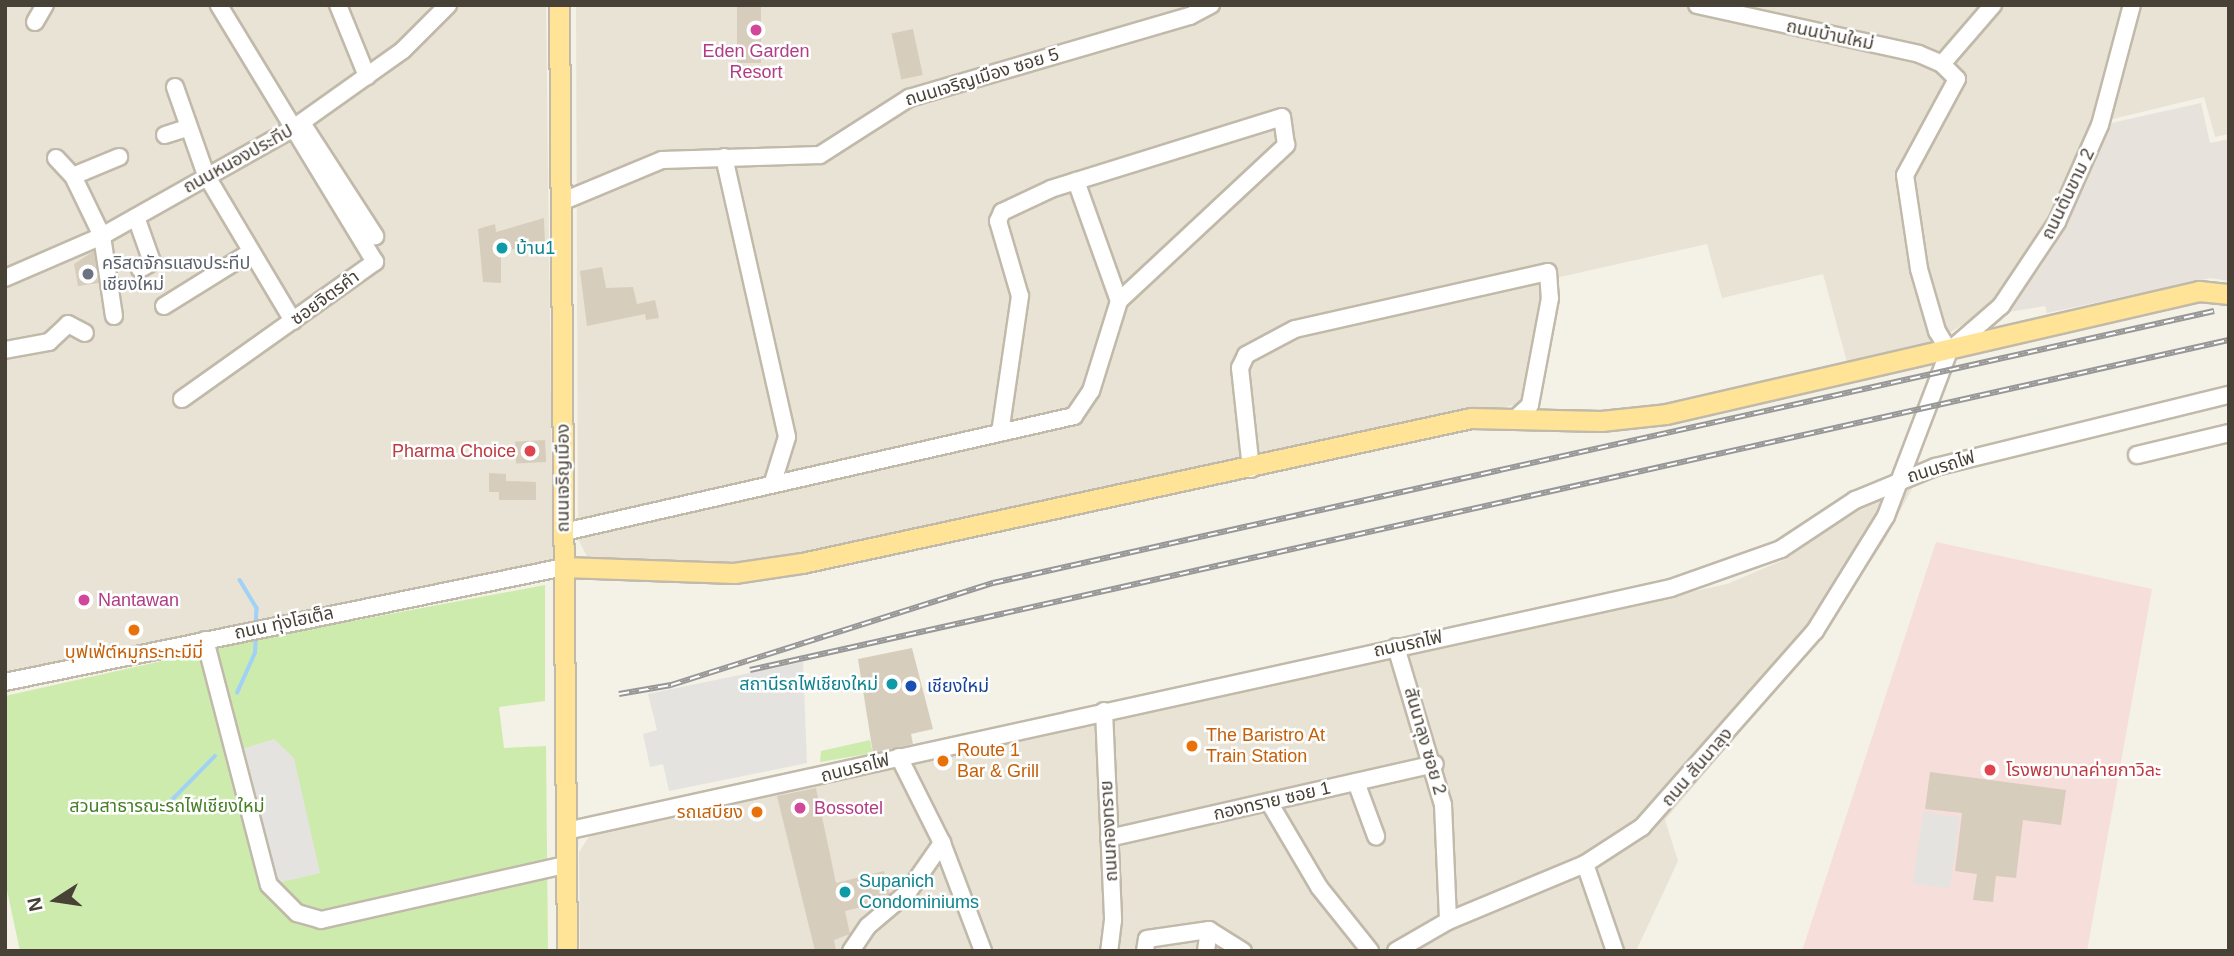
<!DOCTYPE html>
<html>
<head>
<meta charset="utf-8">
<style>
	body { margin:0 }
	#map { position:relative; width:2234px; height:956px; overflow:hidden; background:#f4f1e7; font-family:Arial,"Noto Sans Thai",sans-serif }
	div>[style] { position:absolute }
	[style*='--x'] { left:calc(var(--x)*1px); top:calc(var(--y)*1px); width:calc(var(--w)*1px); rotate:calc(var(--a)*1deg) }
	.residential>* { inset:0; background:#e9e3d5 }
	.industrial>* { inset:0; background:#e7e2dc }
	.medical>* { inset:0; background:#f6deda }
	.green>* { inset:0; background:#ceebae }
	.parking>* { inset:0; background:#e5e3df; transform-origin:0 0 }
	.stream>* { height:3.5px; margin:-1.75px; padding:0 1.75px; transform-origin:1.75px; border-radius:1.75px; background:#a1d1f4 }
	.building>* { inset:0; background:#d7cdbc; transform-origin:0 0 }
	.roads { filter:drop-shadow(2px 0 #c1b9a9) drop-shadow(-2px 0 #c1b9a9) drop-shadow(0 2px #c1b9a9) drop-shadow(0 -2px #c1b9a9) }
	.minor>* { height:16px; margin:-8px; padding:0 8px; transform-origin:8px; border-radius:8px; background:#fff }
	.major>* { height:19px; margin:-9.5px; padding:0 9.5px; transform-origin:9.5px; border-radius:9.5px; background:#ffe396 }
	.rail>* { height:6px; margin-top:-3px; transform-origin:0; background:repeating-linear-gradient(90deg,#fff 0 10px,#979797 0 20px); box-sizing:border-box; border-block:2px solid #979797 }
	.dots>* { width:19px; height:19px; translate:-50% -50%; box-sizing:border-box; border:4px solid #fff; border-radius:50% }
	span { translate:-50% -50%; white-space:nowrap; text-align:center; line-height:1.15; -webkit-text-stroke:5px #fff; paint-order:stroke }
	.street-label { font-size:18px; color:#484136 }
	.hotel-label { font-size:18px; color:#b23c85 }
	.left { translate:0 -50%; text-align:left }
	.culture-label { font-size:18px; color:#0d838f }
	.right { translate:-100% -50%; text-align:right }
	.worship-label { font-size:18px; color:#5b616d }
	.health-label { font-size:18px; color:#be3a42 }
	.food-label { font-size:18px; color:#c56008 }
	.transit-label { font-size:18px; color:#164399 }
	.park-label { font-size:18px; color:#457e25 }
	.frame { position:absolute; inset:0; border:7px solid #484136; pointer-events:none }
	.north { position:absolute; left:21px; top:865px; width:70px; height:70px; -webkit-text-stroke:5px #fff; paint-order:stroke; rotate:258deg; font-size:19px; font-weight:700; line-height:28px; text-align:center; color:#484136 }
	.north::after { content:''; display:block; margin:auto; width:24px; height:32px; background:#484136; clip-path:polygon(50% 0,100% 100%,50% 72%,0 100%) }
</style>
</head>
<body>
<div id="map">
	<div class="residential">
		<i style="clip-path:polygon(5px 5px,546px 5px,553px 560px,5px 678px)"></i>
		<i style="clip-path:polygon(576px 5px,2229px 5px,2229px 134px,2215px 137px,2204px 97px,2096px 123px,2024px 264px,1994px 304px,1931px 345px,1847px 362px,1823px 274px,1722px 298px,1707px 244px,1542px 281px,1524px 403px,765px 561px,720px 567px,589px 560px,578px 539px)"></i>
		<i style="clip-path:polygon(1913px 487px,1883px 543px,1801px 660px,1665px 820px,1678px 861px,1636px 951px,580px 951px,579px 852px,590px 835px,1727px 584px,1786px 559px,1861px 507px)"></i>
	</div>
	<div class="industrial">
		<i style="clip-path:polygon(2201px 103px,2210px 143px,2229px 139px,2229px 281px,2210px 278px,2047px 313px,2045px 306px,2003px 313px,2042px 265px,2076px 202px,2107px 124px)"></i>
	</div>
	<div class="medical">
		<i style="clip-path:polygon(1936px 542px,2152px 589px,2087px 951px,1802px 951px)"></i>
	</div>
	<div class="green">
		<i style="clip-path:polygon(545px 585px,545px 701px,499px 707px,504px 748px,546px 746px,548px 951px,20px 951px,5px 881px,5px 696px,278px 635px)"></i>
		<i style="clip-path:polygon(870px 740px,873px 753px,820px 762px,821px 751px)"></i>
	</div>
	<div class="parking">
		<i style="clip-path:polygon(803px 662px,807px 763px,669px 791px,663px 764px,650px 767px,643px 734px,657px 730px,648px 694px)"></i>
		<i style="clip-path:polygon(274px 739px,294px 758px,320px 873px,269px 885px,235px 751px)"></i>
		<i style="left:1923px;top:812px;width:37px;height:72px;rotate:8deg"></i>
	</div>
	<div class="stream">
		<i style="--x:240;--y:580;--w:33;--a:59"></i>
		<i style="--x:257;--y:608;--w:17;--a:93"></i>
		<i style="--x:237;--y:693;--w:44;--a:-65.8"></i>
		<i style="--x:255;--y:653;--w:17;--a:-87"></i>
		<i style="--x:170;--y:802;--w:64;--a:-45.6"></i>
	</div>
	<div class="building">
		<i style="left:737px;top:5px;width:24px;height:58px"></i>
		<i style="left:913px;top:29px;width:47px;height:22px;rotate:78deg"></i>
		<i style="clip-path:polygon(544px 218px,545px 245px,501px 251px,501px 283px,483px 282px,478px 229px,495px 224px,496px 232px)"></i>
		<i style="clip-path:polygon(94px 251px,98px 283px,78px 286px,74px 264px)"></i>
		<i style="clip-path:polygon(602px 267px,606px 288px,633px 287px,637px 304px,655px 300px,659px 318px,646px 320px,645px 314px,587px 326px,580px 271px)"></i>
		<i style="left:545px;top:440px;width:22px;height:30px;rotate:87deg"></i>
		<i style="clip-path:polygon(489px 473px,506px 474px,506px 481px,536px 482px,536px 500px,499px 500px,499px 492px,489px 492px)"></i>
		<i style="clip-path:polygon(912px 648px,933px 729px,911px 734px,913px 744px,873px 753px,858px 659px)"></i>
		<i style="clip-path:polygon(1930px 772px,2066px 790px,2061px 825px,2023px 820px,2016px 878px,1996px 876px,1993px 902px,1973px 900px,1977px 874px,1955px 871px,1962px 813px,1925px 809px)"></i>
		<i style="clip-path:polygon(816px 788px,836px 883px,884px 871px,890px 894px,878px 903px,845px 911px,850px 934px,834px 940px,836px 951px,815px 951px,777px 796px)"></i>
	</div>
	<div class="roads">
		<div class="minor">
			<i style="--x:338;--y:5;--w:77;--a:67.8"></i>
			<i style="--x:1697;--y:5;--w:227;--a:12.4"></i>
			<i style="--x:1919;--y:54;--w:25;--a:23"></i>
			<i style="--x:1942;--y:64;--w:21;--a:45"></i>
			<i style="--x:1957;--y:79;--w:109;--a:118.4"></i>
			<i style="--x:1905;--y:175;--w:95;--a:81.5"></i>
			<i style="--x:1919;--y:269;--w:65;--a:73.8"></i>
			<i style="--x:1937;--y:331;--w:23;--a:59"></i>
			<i style="--x:35;--y:22;--w:20;--a:-60"></i>
			<i style="--x:1942;--y:64;--w:78;--a:-49.2"></i>
			<i style="--x:175;--y:87;--w:93;--a:70.6"></i>
			<i style="--x:206;--y:175;--w:170;--a:59.2"></i>
			<i style="--x:302;--y:123;--w:135;--a:57.1"></i>
			<i style="--x:165;--y:135;--w:25;--a:-18"></i>
			<i style="--x:724;--y:157;--w:287;--a:77.3"></i>
			<i style="--x:787;--y:437;--w:47;--a:107.3"></i>
			<i style="--x:56;--y:158;--w:25;--a:47"></i>
			<i style="--x:73;--y:176;--w:67;--a:64.2"></i>
			<i style="--x:102;--y:236;--w:81;--a:81.5"></i>
			<i style="--x:73;--y:176;--w:50;--a:-22.4"></i>
			<i style="--x:1076;--y:181;--w:127;--a:70.3"></i>
			<i style="--x:561;--y:202;--w:109;--a:-22.6"></i>
			<i style="--x:662;--y:160;--w:158;--a:-1.8"></i>
			<i style="--x:820;--y:155;--w:106;--a:-32.6"></i>
			<i style="--x:909;--y:98;--w:293;--a:-16.3"></i>
			<i style="--x:1190;--y:16;--w:24;--a:-28"></i>
			<i style="--x:136;--y:217;--w:48;--a:70.4"></i>
			<i style="--x:152;--y:262;--w:14;--a:150"></i>
			<i style="--x:5;--y:278;--w:106;--a:-23.4"></i>
			<i style="--x:102;--y:236;--w:218;--a:-29.4"></i>
			<i style="--x:292;--y:129;--w:136;--a:-35.4"></i>
			<i style="--x:403;--y:50;--w:64;--a:-45"></i>
			<i style="--x:164;--y:306;--w:100;--a:-31.9"></i>
			<i style="--x:5;--y:350;--w:45;--a:-10.3"></i>
			<i style="--x:49;--y:342;--w:26;--a:-43"></i>
			<i style="--x:68;--y:324;--w:19;--a:28"></i>
			<i style="--x:182;--y:399;--w:237;--a:-35.4"></i>
			<i style="--x:375;--y:262;--w:301;--a:-121.3"></i>
			<i style="--x:2137;--y:455;--w:95;--a:-13.4"></i>
			<i style="--x:1251;--y:469;--w:102;--a:-96.2"></i>
			<i style="--x:1240;--y:368;--w:14;--a:-65"></i>
			<i style="--x:1246;--y:355;--w:55;--a:-28"></i>
			<i style="--x:1295;--y:329;--w:259;--a:-12.7"></i>
			<i style="--x:1548;--y:272;--w:26;--a:86"></i>
			<i style="--x:1550;--y:298;--w:109;--a:100.6"></i>
			<i style="--x:1530;--y:405;--w:16;--a:137"></i>
			<i style="--x:564;--y:532;--w:523;--a:-12.81"></i>
			<i style="--x:1074;--y:416;--w:30;--a:-56"></i>
			<i style="--x:1091;--y:391;--w:94;--a:-72.7"></i>
			<i style="--x:1119;--y:301;--w:229;--a:-43"></i>
			<i style="--x:1286;--y:145;--w:28;--a:-98"></i>
			<i style="--x:1282;--y:117;--w:242;--a:162.7"></i>
			<i style="--x:1051;--y:189;--w:54;--a:154.9"></i>
			<i style="--x:1002;--y:212;--w:10;--a:114"></i>
			<i style="--x:998;--y:221;--w:78;--a:73.7"></i>
			<i style="--x:1020;--y:296;--w:138;--a:98.3"></i>
			<i style="--x:205;--y:640;--w:253;--a:75.4"></i>
			<i style="--x:269;--y:885;--w:40;--a:45"></i>
			<i style="--x:297;--y:913;--w:25;--a:16"></i>
			<i style="--x:321;--y:920;--w:251;--a:-12.7"></i>
			<i style="--x:1396;--y:647;--w:165;--a:73.4"></i>
			<i style="--x:1443;--y:805;--w:116;--a:87.5"></i>
			<i style="--x:5;--y:682;--w:571;--a:-11.62"></i>
			<i style="--x:1104;--y:711;--w:209;--a:87.5"></i>
			<i style="--x:1113;--y:920;--w:31;--a:97"></i>
			<i style="--x:899;--y:757;--w:96;--a:63.4"></i>
			<i style="--x:942;--y:843;--w:116;--a:69.2"></i>
			<i style="--x:1356;--y:782;--w:58;--a:69.7"></i>
			<i style="--x:1269;--y:802;--w:99;--a:59.5"></i>
			<i style="--x:1319;--y:887;--w:82;--a:51.4"></i>
			<i style="--x:566;--y:831;--w:1131;--a:-12.4"></i>
			<i style="--x:1671;--y:588;--w:117;--a:-19.5"></i>
			<i style="--x:1781;--y:549;--w:89;--a:-33.5"></i>
			<i style="--x:1855;--y:500;--w:87;--a:-22.4"></i>
			<i style="--x:1935;--y:467;--w:303;--a:-13.8"></i>
			<i style="--x:1109;--y:838;--w:334;--a:-12.8"></i>
			<i style="--x:1585;--y:864;--w:92;--a:71"></i>
			<i style="--x:851;--y:951;--w:30;--a:-56"></i>
			<i style="--x:868;--y:926;--w:52;--a:-40.4"></i>
			<i style="--x:908;--y:892;--w:60;--a:-55.2"></i>
			<i style="--x:1145;--y:951;--w:12;--a:-81"></i>
			<i style="--x:1147;--y:939;--w:63;--a:-8.3"></i>
			<i style="--x:1209;--y:930;--w:40;--a:32"></i>
			<i style="--x:1206;--y:951;--w:21;--a:-82"></i>
			<i style="--x:1396;--y:951;--w:60;--a:-30"></i>
			<i style="--x:1448;--y:921;--w:148;--a:-22.6"></i>
			<i style="--x:1585;--y:864;--w:68;--a:-33"></i>
			<i style="--x:1642;--y:827;--w:261;--a:-48.6"></i>
			<i style="--x:1815;--y:631;--w:135;--a:-58.3"></i>
			<i style="--x:1886;--y:516;--w:177;--a:-69.1"></i>
			<i style="--x:1949;--y:351;--w:69;--a:-40.9"></i>
			<i style="--x:2001;--y:306;--w:101;--a:-56.3"></i>
			<i style="--x:2057;--y:222;--w:106;--a:-66.1"></i>
			<i style="--x:2100;--y:125;--w:124;--a:-75.1"></i>
		</div>
		<div class="major">
			<i style="--x:559;--y:5;--w:946;--a:89.52"></i>
			<i style="--x:564;--y:567;--w:170;--a:2"></i>
			<i style="--x:734;--y:573;--w:69;--a:-8.4"></i>
			<i style="--x:802;--y:563;--w:685;--a:-12.23"></i>
			<i style="--x:1471;--y:418;--w:130;--a:1.3"></i>
			<i style="--x:1601;--y:421;--w:65;--a:-6.1"></i>
			<i style="--x:1666;--y:414;--w:547;--a:-12.99"></i>
			<i style="--x:2199;--y:291;--w:30;--a:6"></i>
		</div>
	</div>
	<div class="rail">
		<i style="--x:750;--y:670;--w:1515;--a:-12.58"></i>
		<i style="--x:619;--y:694;--w:53;--a:-9.8"></i>
		<i style="--x:671;--y:685;--w:338;--a:-17.6"></i>
		<i style="--x:993;--y:583;--w:1251;--a:-12.56"></i>
	</div>
	<div class="dots">
		<i style="left:756px;top:30px;background:#d1479c"></i>
		<i style="left:502px;top:248px;background:#0f9aa8"></i>
		<i style="left:88px;top:274px;background:#6b7280"></i>
		<i style="left:530px;top:451px;background:#e0444e"></i>
		<i style="left:84px;top:600px;background:#d1479c"></i>
		<i style="left:134px;top:630px;background:#e8710a"></i>
		<i style="left:892px;top:684px;background:#0f9aa8"></i>
		<i style="left:911px;top:686px;background:#1a4fb4"></i>
		<i style="left:1192px;top:746px;background:#e8710a"></i>
		<i style="left:943px;top:761px;background:#e8710a"></i>
		<i style="left:1990px;top:770px;background:#e0444e"></i>
		<i style="left:800px;top:808px;background:#d1479c"></i>
		<i style="left:757px;top:812px;background:#e8710a"></i>
		<i style="left:845px;top:892px;background:#0f9aa8"></i>
	</div>
	<div class="street-label">
		<span style="left:1830px;top:35px;rotate:12deg">ถนนบ้านใหม่</span>
		<span style="left:982px;top:77px;rotate:-17deg">ถนนเจริญเมือง ซอย 5</span>
		<span style="left:238px;top:159px;rotate:-29deg">ถนนหนองประทีป</span>
		<span style="left:2068px;top:194px;rotate:-64deg">ถนนต้นขาม 2</span>
		<span style="left:325px;top:298px;rotate:-36deg">ซอยจิตรคำ</span>
		<span style="left:1941px;top:467px;rotate:-17deg">ถนนรถไฟ</span>
		<span style="left:563px;top:478px;rotate:-90deg">ถนนเจริญเมือง</span>
		<span style="left:284px;top:623px;rotate:-12deg">ถนน ทุ่งโฮเต็ล</span>
		<span style="left:1408px;top:644px;rotate:-12deg">ถนนรถไฟ</span>
		<span style="left:1425px;top:741px;rotate:74deg">สันนาลุง ซอย 2</span>
		<span style="left:1697px;top:767px;rotate:-49deg">ถนน สันนาลุง</span>
		<span style="left:855px;top:768px;rotate:-14deg">ถนนรถไฟ</span>
		<span style="left:1272px;top:801px;rotate:-13deg">กองทราย ซอย 1</span>
		<span style="left:1109px;top:831px;rotate:-93deg">ถนนกองทราย</span>
	</div>
	<div class="hotel-label">
		<span style="left:756px;top:62px">Eden Garden<br>Resort</span>
		<span class="left" style="left:98px;top:600px">Nantawan</span>
		<span class="left" style="left:814px;top:808px">Bossotel</span>
	</div>
	<div class="culture-label">
		<span class="left" style="left:516px;top:248px">บ้าน1</span>
		<span class="right" style="left:878px;top:684px">สถานีรถไฟเชียงใหม่</span>
		<span class="left" style="left:859px;top:892px">Supanich<br>Condominiums</span>
	</div>
	<div class="worship-label">
		<span class="left" style="left:102px;top:274px">คริสตจักรแสงประทีป<br>เชียงใหม่</span>
	</div>
	<div class="health-label">
		<span class="right" style="left:516px;top:451px">Pharma Choice</span>
		<span class="left" style="left:2006px;top:770px">โรงพยาบาลค่ายกาวิละ</span>
	</div>
	<div class="food-label">
		<span style="left:134px;top:652px">บุฟเฟ่ต์หมูกระทะมีมี่</span>
		<span class="left" style="left:1206px;top:746px">The Baristro At<br>Train Station</span>
		<span class="left" style="left:957px;top:761px">Route 1<br>Bar &amp; Grill</span>
		<span class="right" style="left:743px;top:812px">รถเสบียง</span>
	</div>
	<div class="transit-label">
		<span class="left" style="left:927px;top:686px">เชียงใหม่</span>
	</div>
	<div class="park-label">
		<span style="left:167px;top:806px">สวนสาธารณะรถไฟเชียงใหม่</span>
	</div>
	<div class="frame"></div>
	<div class="north">N</div>
</div>
</body>
</html>
